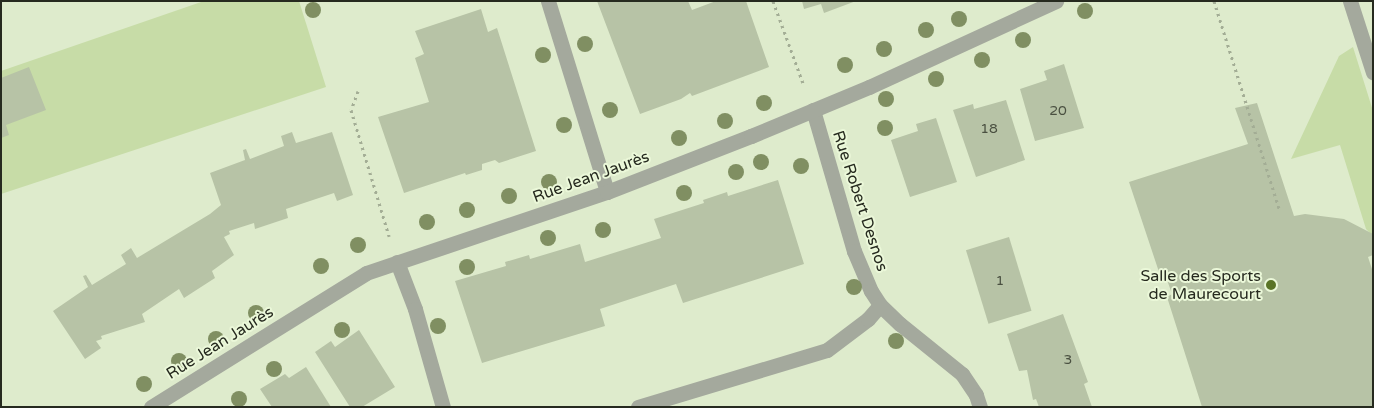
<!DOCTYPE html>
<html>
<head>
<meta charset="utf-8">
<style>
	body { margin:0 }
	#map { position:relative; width:1374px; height:408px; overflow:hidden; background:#deebcc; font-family:"Varela Round",sans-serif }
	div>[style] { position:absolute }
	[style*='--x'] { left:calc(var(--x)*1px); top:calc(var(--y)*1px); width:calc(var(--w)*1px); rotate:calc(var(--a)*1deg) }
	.green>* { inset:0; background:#c7dca7 }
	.building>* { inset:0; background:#b7c3a6; transform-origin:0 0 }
	.path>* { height:3px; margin-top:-1.5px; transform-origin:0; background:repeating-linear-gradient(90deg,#a3ad95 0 2.5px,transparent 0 6.5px) }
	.lane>* { height:15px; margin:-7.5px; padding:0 7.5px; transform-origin:7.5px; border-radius:7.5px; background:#a4a99d }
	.street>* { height:15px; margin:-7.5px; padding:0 7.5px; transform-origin:7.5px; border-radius:7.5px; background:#a4a99d }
	.trees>* { width:16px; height:16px; margin:-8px; border-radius:50%; background:#808f62 }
	.dots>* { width:14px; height:14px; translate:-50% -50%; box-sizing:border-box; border:2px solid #ebf8d9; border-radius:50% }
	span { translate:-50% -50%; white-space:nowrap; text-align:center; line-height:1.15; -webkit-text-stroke:4px #ebf8d9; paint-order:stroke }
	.number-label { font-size:14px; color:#4a5041 }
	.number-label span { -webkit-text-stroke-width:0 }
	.street-label { font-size:16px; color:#262a1f }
	.poi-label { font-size:16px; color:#262a1f }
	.right { translate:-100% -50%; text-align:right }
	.frame { position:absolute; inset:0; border:2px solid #262a1f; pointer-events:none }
</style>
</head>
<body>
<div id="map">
	<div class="green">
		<i style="clip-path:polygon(204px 1px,299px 1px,326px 87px,1px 194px,1px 71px)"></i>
		<i style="clip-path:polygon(1353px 47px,1373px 111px,1373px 236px,1366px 229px,1340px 145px,1291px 159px,1339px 56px)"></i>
	</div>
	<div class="building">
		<i style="clip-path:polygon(597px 1px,688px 1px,692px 10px,716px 1px,746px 1px,769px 67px,692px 96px,690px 93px,681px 99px,640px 114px)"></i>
		<i style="clip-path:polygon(802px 1px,856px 1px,824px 13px,821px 4px,804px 9px)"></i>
		<i style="clip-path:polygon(481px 9px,488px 32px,497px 28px,536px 151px,499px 163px,495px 160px,482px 164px,482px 170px,466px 175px,465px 173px,404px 193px,378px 117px,429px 102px,415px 58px,424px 54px,415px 31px)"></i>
		<i style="clip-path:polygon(1064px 64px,1084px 128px,1035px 141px,1020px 89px,1047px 80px,1044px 71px)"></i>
		<i style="clip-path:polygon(29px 67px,46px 110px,6px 125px,9px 135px,1px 138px,1px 78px)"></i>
		<i style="clip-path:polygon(1006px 100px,1025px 160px,976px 177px,953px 110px,973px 104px,974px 109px)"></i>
		<i style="clip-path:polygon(1257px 103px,1294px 216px,1305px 214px,1344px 219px,1373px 234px,1373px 255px,1368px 257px,1373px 272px,1373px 407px,1202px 407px,1167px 297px,1172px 294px,1165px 274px,1160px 275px,1129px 182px,1248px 144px,1235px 108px)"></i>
		<i style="clip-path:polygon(936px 118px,957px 182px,910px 197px,891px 140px,918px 131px,916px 124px)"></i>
		<i style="clip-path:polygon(292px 132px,296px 143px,332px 132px,353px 195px,337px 201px,334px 193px,286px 209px,288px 218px,255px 229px,254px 223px,229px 231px,230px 234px,224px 237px,234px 255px,212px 271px,215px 278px,184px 298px,179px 289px,142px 314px,145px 322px,101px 336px,102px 339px,96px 341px,101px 348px,85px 359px,53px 311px,88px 287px,83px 276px,86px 275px,92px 285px,126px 264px,121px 255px,131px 248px,137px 258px,210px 214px,221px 205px,210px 173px,245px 160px,243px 150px,246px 149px,250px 159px,284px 146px,281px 136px)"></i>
		<i style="clip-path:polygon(778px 180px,804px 264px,683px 303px,676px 284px,600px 309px,605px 326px,482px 363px,455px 281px,506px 266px,505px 262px,529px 255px,530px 259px,580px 244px,585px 262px,661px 238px,654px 219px,704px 203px,703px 200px,727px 192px,728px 196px)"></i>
		<i style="left:1009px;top:237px;width:77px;height:45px;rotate:73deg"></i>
		<i style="clip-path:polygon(1063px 314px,1088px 382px,1084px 384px,1092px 407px,1039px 407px,1036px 399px,1033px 400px,1027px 370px,1019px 371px,1007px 334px)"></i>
		<i style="clip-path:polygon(359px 330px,395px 387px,362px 407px,350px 407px,315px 352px,331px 341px,335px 347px)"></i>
		<i style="clip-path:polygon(306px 367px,331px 407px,272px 407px,260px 389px,285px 374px,289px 378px)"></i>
	</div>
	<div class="path">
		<i style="--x:773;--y:1;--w:87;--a:69.9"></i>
		<i style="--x:1214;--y:1;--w:218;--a:72.6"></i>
		<i style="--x:358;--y:91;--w:20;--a:110"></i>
		<i style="--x:351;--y:110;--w:132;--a:73.2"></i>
	</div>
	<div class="lane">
		<i style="--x:638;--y:407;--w:197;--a:-16.8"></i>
		<i style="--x:827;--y:350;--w:51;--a:-37.1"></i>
		<i style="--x:868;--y:319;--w:18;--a:-49"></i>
	</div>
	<div class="street">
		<i style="--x:548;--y:1;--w:200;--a:72.8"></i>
		<i style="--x:1350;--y:1;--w:75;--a:72.1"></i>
		<i style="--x:813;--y:110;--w:147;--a:73.8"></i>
		<i style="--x:854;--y:251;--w:43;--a:67"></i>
		<i style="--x:871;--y:291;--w:17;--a:57"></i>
		<i style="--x:880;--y:305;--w:28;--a:44"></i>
		<i style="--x:900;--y:324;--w:80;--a:38.9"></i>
		<i style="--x:962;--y:374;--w:25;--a:56"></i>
		<i style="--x:976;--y:395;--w:13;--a:72"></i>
		<i style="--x:397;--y:262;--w:50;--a:69"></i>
		<i style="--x:415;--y:309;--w:102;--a:74.1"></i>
		<i style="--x:151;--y:407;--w:253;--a:-31.9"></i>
		<i style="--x:366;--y:273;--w:254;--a:-18.6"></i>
		<i style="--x:607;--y:192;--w:155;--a:-21.3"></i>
		<i style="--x:751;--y:136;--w:128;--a:-22.6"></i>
		<i style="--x:869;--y:87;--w:206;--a:-24.7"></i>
	</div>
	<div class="trees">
		<i style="left:313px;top:10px"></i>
		<i style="left:1085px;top:11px"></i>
		<i style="left:959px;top:19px"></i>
		<i style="left:926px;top:30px"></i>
		<i style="left:1023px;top:40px"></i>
		<i style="left:585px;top:44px"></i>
		<i style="left:884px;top:49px"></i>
		<i style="left:543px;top:55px"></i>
		<i style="left:982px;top:60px"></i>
		<i style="left:845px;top:65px"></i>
		<i style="left:936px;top:79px"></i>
		<i style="left:886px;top:99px"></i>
		<i style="left:764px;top:103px"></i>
		<i style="left:610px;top:110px"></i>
		<i style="left:725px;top:121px"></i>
		<i style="left:564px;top:125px"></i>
		<i style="left:885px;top:128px"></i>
		<i style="left:679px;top:138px"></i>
		<i style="left:761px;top:162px"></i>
		<i style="left:801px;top:166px"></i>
		<i style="left:736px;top:172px"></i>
		<i style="left:549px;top:182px"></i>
		<i style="left:684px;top:193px"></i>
		<i style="left:509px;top:196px"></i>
		<i style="left:467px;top:210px"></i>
		<i style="left:427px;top:222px"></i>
		<i style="left:603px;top:230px"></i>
		<i style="left:548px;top:238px"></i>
		<i style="left:358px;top:245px"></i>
		<i style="left:321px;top:266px"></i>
		<i style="left:467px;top:267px"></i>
		<i style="left:854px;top:287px"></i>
		<i style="left:256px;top:313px"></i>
		<i style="left:438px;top:326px"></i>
		<i style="left:342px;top:330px"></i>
		<i style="left:216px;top:339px"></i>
		<i style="left:896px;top:341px"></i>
		<i style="left:179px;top:361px"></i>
		<i style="left:274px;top:369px"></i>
		<i style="left:144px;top:384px"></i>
		<i style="left:239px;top:399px"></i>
	</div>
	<div class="dots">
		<i style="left:1271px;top:285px;background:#5a7426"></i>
	</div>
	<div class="number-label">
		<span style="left:1058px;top:111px">20</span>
		<span style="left:989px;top:129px">18</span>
		<span style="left:1000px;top:281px">1</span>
		<span style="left:1068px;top:360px">3</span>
	</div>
	<div class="street-label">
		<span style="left:591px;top:177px;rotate:-20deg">Rue Jean Jaurès</span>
		<span style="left:860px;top:201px;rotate:72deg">Rue Robert Desnos</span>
		<span style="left:220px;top:343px;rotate:-32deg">Rue Jean Jaurès</span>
	</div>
	<div class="poi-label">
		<span class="right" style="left:1261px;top:285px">Salle des Sports<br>de Maurecourt</span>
	</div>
	<div class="frame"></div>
</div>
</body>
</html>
